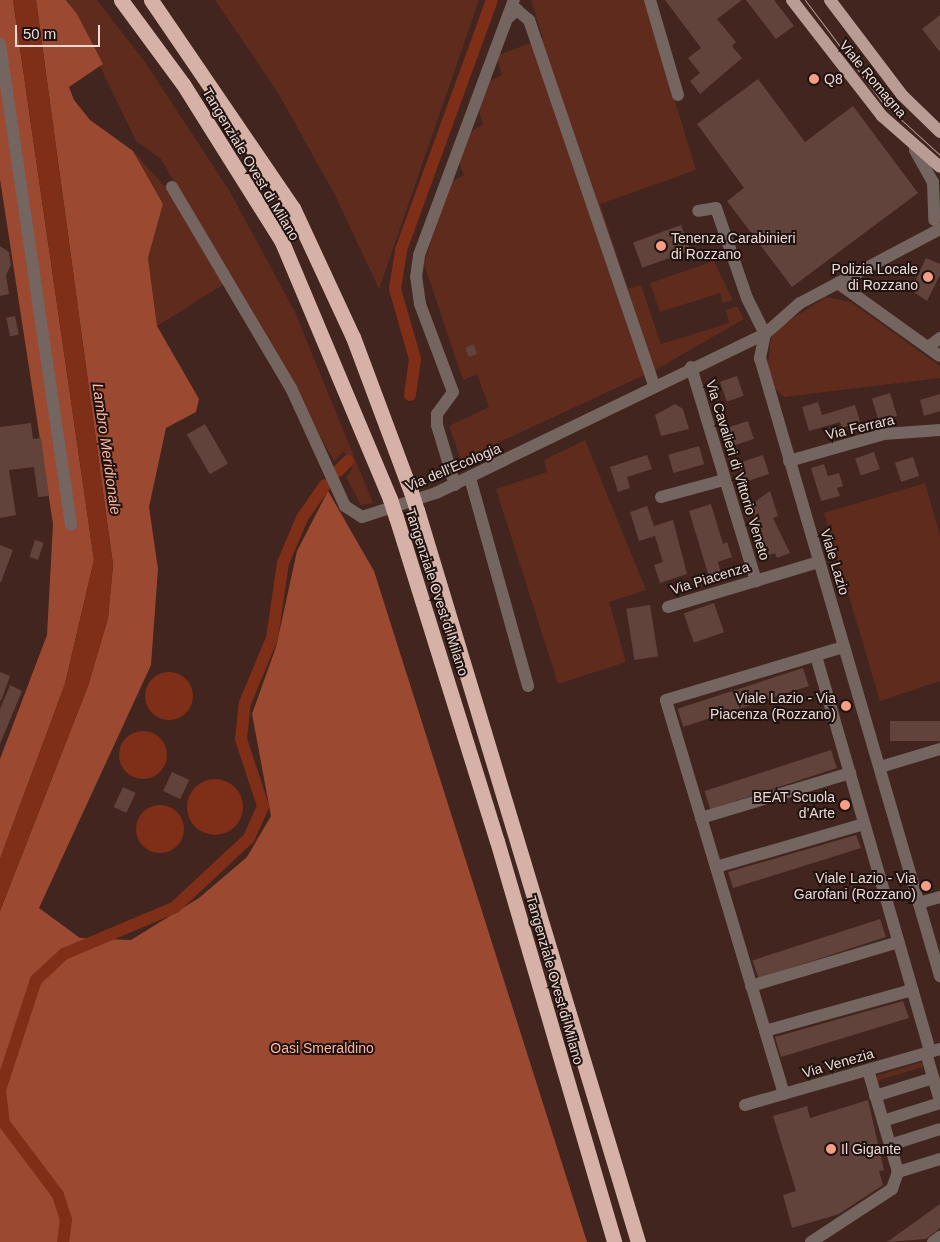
<!DOCTYPE html>
<html>
<head>
<meta charset="utf-8">
<style>
	body { margin:0 }
	#map { position:relative; width:940px; height:1242px; overflow:hidden; background:#41251e; font-family:Arial,sans-serif }
	div>[style] { position:absolute }
	[style*='--x'] { left:calc(var(--x)*1px); top:calc(var(--y)*1px); width:calc(var(--w)*1px); rotate:calc(var(--a)*1deg) }
	.green>* { inset:0; background:#5e2b1d }
	.forest>* { inset:0; background:#9c4931 }
	.water>* { inset:0; background:#7f2e17 }
	.round { border-radius:50% }
	.canal>* { height:12px; margin:-6px; padding:0 6px; transform-origin:6px; border-radius:6px; background:#7f2e17 }
	.building>* { inset:0; background:#61433b; transform-origin:0 0 }
	.minor>* { height:12px; margin:-6px; padding:0 6px; transform-origin:6px; border-radius:6px; background:#746561 }
	.major>* { height:12px; margin:-6px; padding:0 6px; transform-origin:6px; border-radius:6px; background:#b99c93 }
	.highway>* { height:15px; margin:-7.5px; padding:0 7.5px; transform-origin:7.5px; border-radius:7.5px; background:#d5b1a7 }
	.tram>* { height:1px; margin:-0.5px; padding:0 0.5px; transform-origin:0.5px; border-radius:0.5px; background:#b29c96 }
	.highway-bridge>* { height:15px; margin:-7.5px; padding:0 7.5px; transform-origin:7.5px; border-radius:7.5px; background:#d5b1a7 }
	.dots>* { width:14px; height:14px; translate:-50% -50%; box-sizing:border-box; border:2px solid #1f120f; border-radius:50% }
	span { translate:-50% -50%; white-space:nowrap; text-align:center; line-height:1.15; -webkit-text-stroke:4px #1f120f; paint-order:stroke }
	.poi-label { font-size:14px; color:#ecd9d4 }
	.left { translate:0 -50%; text-align:left }
	.right { translate:-100% -50%; text-align:right }
	.street-label { font-size:14px; color:#ecd9d4 }
	.park-label { font-size:14px; color:#fdb5a1 }
	.water-label { font-size:15px; color:#feb7a2; font-style:italic }
	.scale { position:absolute; left:15px; top:25px; width:85px; height:22px; box-sizing:border-box; border:2px solid #ecd9d4; border-top:0; padding-left:6px; font-size:15px; line-height:18px; white-space:nowrap; color:#ecd9d4; -webkit-text-stroke:4px #1f120f; paint-order:stroke }
</style>
</head>
<body>
<div id="map">
	<div class="green">
		<i style="clip-path:polygon(68px 0,97px 0,145px 62px,229px 190px,295px 312px,373px 503px,361px 505px,346px 477px,352px 469px,344px 451px,334px 461px,161px 159px,136px 141px)"></i>
		<i style="clip-path:polygon(215px 0,479px 0,379px 289px,336px 197px,278px 93px)"></i>
		<i style="clip-path:polygon(531px 0,644px 0,696px 170px,600px 204px,628px 289px,641px 285px,661px 344px,729px 323px,726px 310px,737px 306px,744px 319px,657px 369px,461px 460px,449px 426px,489px 407px,477px 374px,463px 380px,424px 264px,449px 183px,464px 175px,459px 162px,469px 133px,483px 124px,478px 108px,487px 82px,502px 75px,496px 56px,543px 38px)"></i>
		<i style="clip-path:polygon(133px 151px,174px 197px,224px 284px,157px 326px,148px 258px,163px 204px)"></i>
		<i style="clip-path:polygon(714px 261px,733px 300px,723px 303px,720px 293px,660px 312px,650px 283px)"></i>
		<i style="clip-path:polygon(826px 297px,851px 302px,940px 366px,940px 378px,784px 397px,775px 389px,768px 365px,771px 338px,784px 324px)"></i>
		<i style="clip-path:polygon(585px 440px,646px 590px,609px 602px,626px 662px,558px 684px,496px 489px,547px 472px,544px 460px)"></i>
		<i style="clip-path:polygon(925px 483px,940px 535px,940px 681px,880px 701px,824px 513px)"></i>
		<i style="clip-path:polygon(922px 1062px,923px 1067px,879px 1080px,878px 1086px,876px 1076px)"></i>
	</div>
	<div class="forest">
		<i style="clip-path:polygon(0 0,13px 0,94px 560px,65px 684px,0 859px,0 759px,47px 635px,53px 524px,0 179px)"></i>
		<i style="clip-path:polygon(36px 0,66px 0,77px 14px,103px 64px,69px 87px,74px 100px,90px 120px,133px 151px,163px 204px,148px 258px,157px 326px,199px 399px,196px 412px,166px 428px,149px 507px,158px 569px,151px 665px,39px 908px,80px 938px,131px 940px,199px 898px,247px 857px,271px 816px,252px 714px,276px 647px,297px 551px,328px 491px,374px 571px,587px 1242px,0 1242px,0 911px,88px 686px,108px 618px,113px 565px)"></i>
	</div>
	<div class="water">
		<i style="clip-path:polygon(13px 0,36px 0,113px 565px,108px 618px,88px 686px,0 911px,0 859px,65px 684px,94px 560px)"></i>
		<i class="round" style="left:145px;top:672px;width:48px;height:48px"></i>
		<i class="round" style="left:119px;top:731px;width:48px;height:48px"></i>
		<i class="round" style="left:187px;top:779px;width:56px;height:56px"></i>
		<i class="round" style="left:136px;top:805px;width:48px;height:48px"></i>
	</div>
	<div class="canal">
		<i style="--x:410;--y:395;--w:36;--a:-82"></i>
		<i style="--x:415;--y:359;--w:73;--a:-105.9"></i>
		<i style="--x:395;--y:289;--w:39;--a:-81"></i>
		<i style="--x:401;--y:250;--w:266;--a:-70"></i>
		<i style="--x:338;--y:471;--w:14;--a:-45"></i>
		<i style="--x:0;--y:1090;--w:116;--a:-71.9"></i>
		<i style="--x:36;--y:980;--w:38;--a:-43"></i>
		<i style="--x:64;--y:954;--w:121;--a:-22.9"></i>
		<i style="--x:175;--y:907;--w:101;--a:-43"></i>
		<i style="--x:249;--y:838;--w:35;--a:-66"></i>
		<i style="--x:263;--y:806;--w:71;--a:-108.2"></i>
		<i style="--x:241;--y:739;--w:36;--a:-84"></i>
		<i style="--x:245;--y:703;--w:70;--a:-67.4"></i>
		<i style="--x:272;--y:638;--w:76;--a:-81.7"></i>
		<i style="--x:283;--y:563;--w:49;--a:-67.1"></i>
		<i style="--x:302;--y:518;--w:40;--a:-55.1"></i>
		<i style="--x:0;--y:1091;--w:32;--a:83"></i>
		<i style="--x:4;--y:1123;--w:90;--a:53.1"></i>
		<i style="--x:58;--y:1195;--w:25;--a:72"></i>
		<i style="--x:66;--y:1219;--w:23;--a:97"></i>
	</div>
	<div class="building">
		<i style="clip-path:polygon(665px 0,742px 0,717px 19px,736px 42px,732px 46px,742px 58px,700px 94px,690px 81px,700px 73px,688px 58px,701px 48px)"></i>
		<i style="clip-path:polygon(746px 0,774px 0,794px 26px,776px 39px)"></i>
		<i style="clip-path:polygon(940px 15px,940px 52px,922px 29px)"></i>
		<i style="clip-path:polygon(758px 79px,805px 142px,853px 106px,918px 193px,792px 287px,727px 201px,744px 188px,697px 124px)"></i>
		<i style="left:681px;top:225px;width:27px;height:51px;rotate:70deg"></i>
		<i style="clip-path:polygon(0 246px,9px 252px,11px 265px,6px 275px,9px 294px,0 296px)"></i>
		<i style="clip-path:polygon(926px 258px,940px 264px,940px 275px,927px 301px,911px 290px)"></i>
		<i style="left:15px;top:316px;width:19px;height:9px;rotate:78deg"></i>
		<i style="clip-path:polygon(474px 344px,477px 354px,469px 357px,465px 348px)"></i>
		<i style="left:737px;top:376px;width:21px;height:18px;rotate:71deg"></i>
		<i style="left:890px;top:393px;width:24px;height:19px;rotate:73deg"></i>
		<i style="clip-path:polygon(940px 394px,940px 411px,924px 416px,920px 400px)"></i>
		<i style="clip-path:polygon(818px 402px,822px 415px,855px 405px,860px 422px,842px 428px,840px 422px,809px 431px,802px 407px)"></i>
		<i style="clip-path:polygon(675px 404px,683px 409px,689px 429px,661px 436px,655px 415px)"></i>
		<i style="left:748px;top:421px;width:19px;height:22px;rotate:72deg"></i>
		<i style="clip-path:polygon(31px 423px,33px 439px,41px 438px,49px 496px,38px 497px,34px 467px,9px 470px,16px 515px,0 518px,0 427px)"></i>
		<i style="left:205px;top:424px;width:46px;height:21px;rotate:60deg"></i>
		<i style="left:699px;top:446px;width:19px;height:32px;rotate:74deg"></i>
		<i style="left:874px;top:452px;width:18px;height:20px;rotate:71deg"></i>
		<i style="clip-path:polygon(647px 455px,652px 469px,627px 477px,630px 488px,618px 492px,610px 467px)"></i>
		<i style="left:763px;top:455px;width:20px;height:27px;rotate:72deg"></i>
		<i style="left:913px;top:457px;width:20px;height:19px;rotate:72deg"></i>
		<i style="clip-path:polygon(824px 464px,828px 476px,839px 473px,843px 486px,837px 488px,840px 496px,821px 501px,811px 468px)"></i>
		<i style="clip-path:polygon(770px 491px,778px 516px,773px 518px,790px 553px,777px 558px,775px 553px,763px 557px,752px 504px)"></i>
		<i style="clip-path:polygon(711px 504px,723px 544px,727px 542px,732px 557px,718px 562px,721px 573px,709px 577px,689px 511px)"></i>
		<i style="clip-path:polygon(647px 506px,654px 526px,673px 520px,687px 574px,660px 583px,654px 565px,663px 562px,655px 536px,639px 541px,630px 512px)"></i>
		<i style="left:35px;top:540px;width:9px;height:18px;rotate:18deg"></i>
		<i style="clip-path:polygon(0 545px,13px 550px,1px 582px,0 582px)"></i>
		<i style="left:714px;top:603px;width:31px;height:32px;rotate:71deg"></i>
		<i style="left:650px;top:605px;width:52px;height:24px;rotate:81deg"></i>
		<i style="left:803px;top:668px;width:19px;height:132px;rotate:72deg"></i>
		<i style="clip-path:polygon(0 672px,10px 676px,1px 701px,0 700px)"></i>
		<i style="clip-path:polygon(10px 685px,22px 691px,0 744px,0 709px)"></i>
		<i style="left:940px;top:721px;width:20px;height:50px;rotate:90deg"></i>
		<i style="left:831px;top:750px;width:19px;height:133px;rotate:72deg"></i>
		<i style="left:172px;top:772px;width:19px;height:21px;rotate:25deg"></i>
		<i style="left:123px;top:787px;width:14px;height:22px;rotate:25deg"></i>
		<i style="clip-path:polygon(856px 835px,861px 848px,733px 888px,728px 872px)"></i>
		<i style="left:880px;top:919px;width:19px;height:134px;rotate:72deg"></i>
		<i style="clip-path:polygon(903px 1001px,909px 1018px,781px 1057px,775px 1037px)"></i>
		<i style="clip-path:polygon(868px 1100px,884px 1170px,879px 1171px,883px 1185px,839px 1214px,792px 1228px,783px 1195px,796px 1191px,773px 1116px,807px 1106px,810px 1118px)"></i>
		<i style="clip-path:polygon(940px 1204px,940px 1228px,926px 1239px,887px 1242px)"></i>
	</div>
	<div class="minor">
		<i style="--x:650;--y:0;--w:99;--a:73.6"></i>
		<i style="--x:509;--y:17;--w:11;--a:-41"></i>
		<i style="--x:517;--y:10;--w:16;--a:40"></i>
		<i style="--x:529;--y:20;--w:387;--a:71.1"></i>
		<i style="--x:0;--y:44;--w:486;--a:81.6"></i>
		<i style="--x:915;--y:150;--w:37;--a:61"></i>
		<i style="--x:933;--y:182;--w:38;--a:88"></i>
		<i style="--x:172;--y:187;--w:234;--a:59.4"></i>
		<i style="--x:291;--y:388;--w:130;--a:65.4"></i>
		<i style="--x:345;--y:506;--w:20;--a:33"></i>
		<i style="--x:362;--y:517;--w:78;--a:-18"></i>
		<i style="--x:436;--y:493;--w:365;--a:-25.8"></i>
		<i style="--x:765;--y:334;--w:40;--a:-116.6"></i>
		<i style="--x:747;--y:298;--w:95;--a:-109"></i>
		<i style="--x:716;--y:208;--w:18;--a:171"></i>
		<i style="--x:940;--y:229;--w:158;--a:152.1"></i>
		<i style="--x:800;--y:303;--w:47;--a:138.5"></i>
		<i style="--x:765;--y:334;--w:25;--a:102"></i>
		<i style="--x:760;--y:358;--w:644;--a:73.76"></i>
		<i style="--x:838;--y:283;--w:125;--a:35.6"></i>
		<i style="--x:928;--y:347;--w:15;--a:-37"></i>
		<i style="--x:691;--y:367;--w:224;--a:73.1"></i>
		<i style="--x:789;--y:461;--w:99;--a:-15.9"></i>
		<i style="--x:884;--y:434;--w:56;--a:-4.1"></i>
		<i style="--x:470;--y:478;--w:216;--a:74.4"></i>
		<i style="--x:455;--y:485;--w:63;--a:-106.7"></i>
		<i style="--x:437;--y:425;--w:11;--a:-90"></i>
		<i style="--x:437;--y:414;--w:27;--a:-54"></i>
		<i style="--x:453;--y:392;--w:94;--a:-110.6"></i>
		<i style="--x:420;--y:304;--w:27;--a:-98"></i>
		<i style="--x:416;--y:277;--w:22;--a:-82"></i>
		<i style="--x:419;--y:255;--w:272;--a:-69.6"></i>
		<i style="--x:661;--y:497;--w:65;--a:-15.1"></i>
		<i style="--x:668;--y:607;--w:158;--a:-16.6"></i>
		<i style="--x:816;--y:656;--w:412;--a:73.9"></i>
		<i style="--x:880;--y:767;--w:63;--a:-16.7"></i>
		<i style="--x:701;--y:818;--w:156;--a:-16.8"></i>
		<i style="--x:716;--y:867;--w:154;--a:-16.2"></i>
		<i style="--x:919;--y:903;--w:22;--a:-16"></i>
		<i style="--x:751;--y:986;--w:154;--a:-16.6"></i>
		<i style="--x:765;--y:1031;--w:153;--a:-15.6"></i>
		<i style="--x:926;--y:1053;--w:50;--a:73.7"></i>
		<i style="--x:784;--y:1094;--w:411;--a:-106.7"></i>
		<i style="--x:666;--y:700;--w:186;--a:-16.6"></i>
		<i style="--x:875;--y:1096;--w:61;--a:-17.2"></i>
		<i style="--x:745;--y:1105;--w:203;--a:-16"></i>
		<i style="--x:883;--y:1121;--w:60;--a:-17.5"></i>
		<i style="--x:890;--y:1145;--w:52;--a:-17.7"></i>
		<i style="--x:898;--y:1172;--w:44;--a:-17.2"></i>
		<i style="--x:811;--y:1242;--w:97;--a:-33.2"></i>
		<i style="--x:892;--y:1189;--w:18;--a:-71"></i>
		<i style="--x:898;--y:1172;--w:106;--a:-106.4"></i>
		<i style="--x:933;--y:1242;--w:9;--a:-36"></i>
	</div>
	<div class="major">
		<i style="--x:792;--y:0;--w:147;--a:52.2"></i>
		<i style="--x:882;--y:116;--w:77;--a:41.3"></i>
		<i style="--x:830;--y:0;--w:119;--a:52.8"></i>
		<i style="--x:902;--y:95;--w:53;--a:44.2"></i>
	</div>
	<div class="highway">
		<i style="--x:121;--y:0;--w:104;--a:53.6"></i>
		<i style="--x:183;--y:84;--w:186;--a:57.9"></i>
		<i style="--x:282;--y:242;--w:279;--a:67.2"></i>
		<i style="--x:151;--y:0;--w:252;--a:55.7"></i>
		<i style="--x:293;--y:208;--w:142;--a:65.1"></i>
		<i style="--x:353;--y:337;--w:165;--a:69.5"></i>
		<i style="--x:417;--y:510;--w:765;--a:73.2"></i>
		<i style="--x:396;--y:517;--w:339;--a:72.7"></i>
		<i style="--x:497;--y:841;--w:418;--a:73.7"></i>
	</div>
	<div class="tram">
		<i style="--x:805;--y:0;--w:129;--a:52.9"></i>
		<i style="--x:883;--y:103;--w:77;--a:42.4"></i>
	</div>
	<div class="highway-bridge">
		<i style="--x:411;--y:492;--w:19;--a:72"></i>
		<i style="--x:390;--y:499;--w:19;--a:72"></i>
	</div>
	<div class="dots">
		<i style="left:814px;top:79px;background:#f49e86"></i>
		<i style="left:661px;top:246px;background:#f49e86"></i>
		<i style="left:928px;top:277px;background:#f49e86"></i>
		<i style="left:846px;top:706px;background:#f49e86"></i>
		<i style="left:845px;top:805px;background:#f49e86"></i>
		<i style="left:926px;top:886px;background:#f49e86"></i>
		<i style="left:831px;top:1149px;background:#f49e86"></i>
	</div>
	<div class="poi-label">
		<span class="left" style="left:824px;top:79px">Q8</span>
		<span class="left" style="left:671px;top:246px">Tenenza Carabinieri<br>di Rozzano</span>
		<span class="right" style="left:918px;top:277px">Polizia Locale<br>di Rozzano</span>
		<span class="right" style="left:836px;top:706px">Viale Lazio - Via<br>Piacenza (Rozzano)</span>
		<span class="right" style="left:835px;top:805px">BEAT Scuola<br>d'Arte</span>
		<span class="right" style="left:916px;top:886px">Viale Lazio - Via<br>Garofani (Rozzano)</span>
		<span class="left" style="left:841px;top:1149px">Il Gigante</span>
	</div>
	<div class="street-label">
		<span style="left:873px;top:79px;rotate:50deg">Viale Romagna</span>
		<span style="left:251px;top:164px;rotate:59deg">Tangenziale Ovest di Milano</span>
		<span style="left:860px;top:427px;rotate:-13deg">Via Ferrara</span>
		<span style="left:453px;top:467px;rotate:-23deg">Via dell'Ecologia</span>
		<span style="left:738px;top:470px;rotate:73deg">Via Cavalieri di Vittorio Veneto</span>
		<span style="left:835px;top:562px;rotate:73deg">Viale Lazio</span>
		<span style="left:710px;top:578px;rotate:-17deg">Via Piacenza</span>
		<span style="left:437px;top:592px;rotate:72deg">Tangenziale Ovest di Milano</span>
		<span style="left:555px;top:980px;rotate:74deg">Tangenziale Ovest di Milano</span>
		<span style="left:838px;top:1063px;rotate:-16deg">Via Venezia</span>
	</div>
	<div class="park-label">
		<span style="left:322px;top:1048px">Oasi Smeraldino</span>
	</div>
	<div class="water-label">
		<span style="left:107px;top:449px;rotate:82deg">Lambro Meridionale</span>
	</div>
	<div class="scale">50 m</div>
</div>
</body>
</html>
